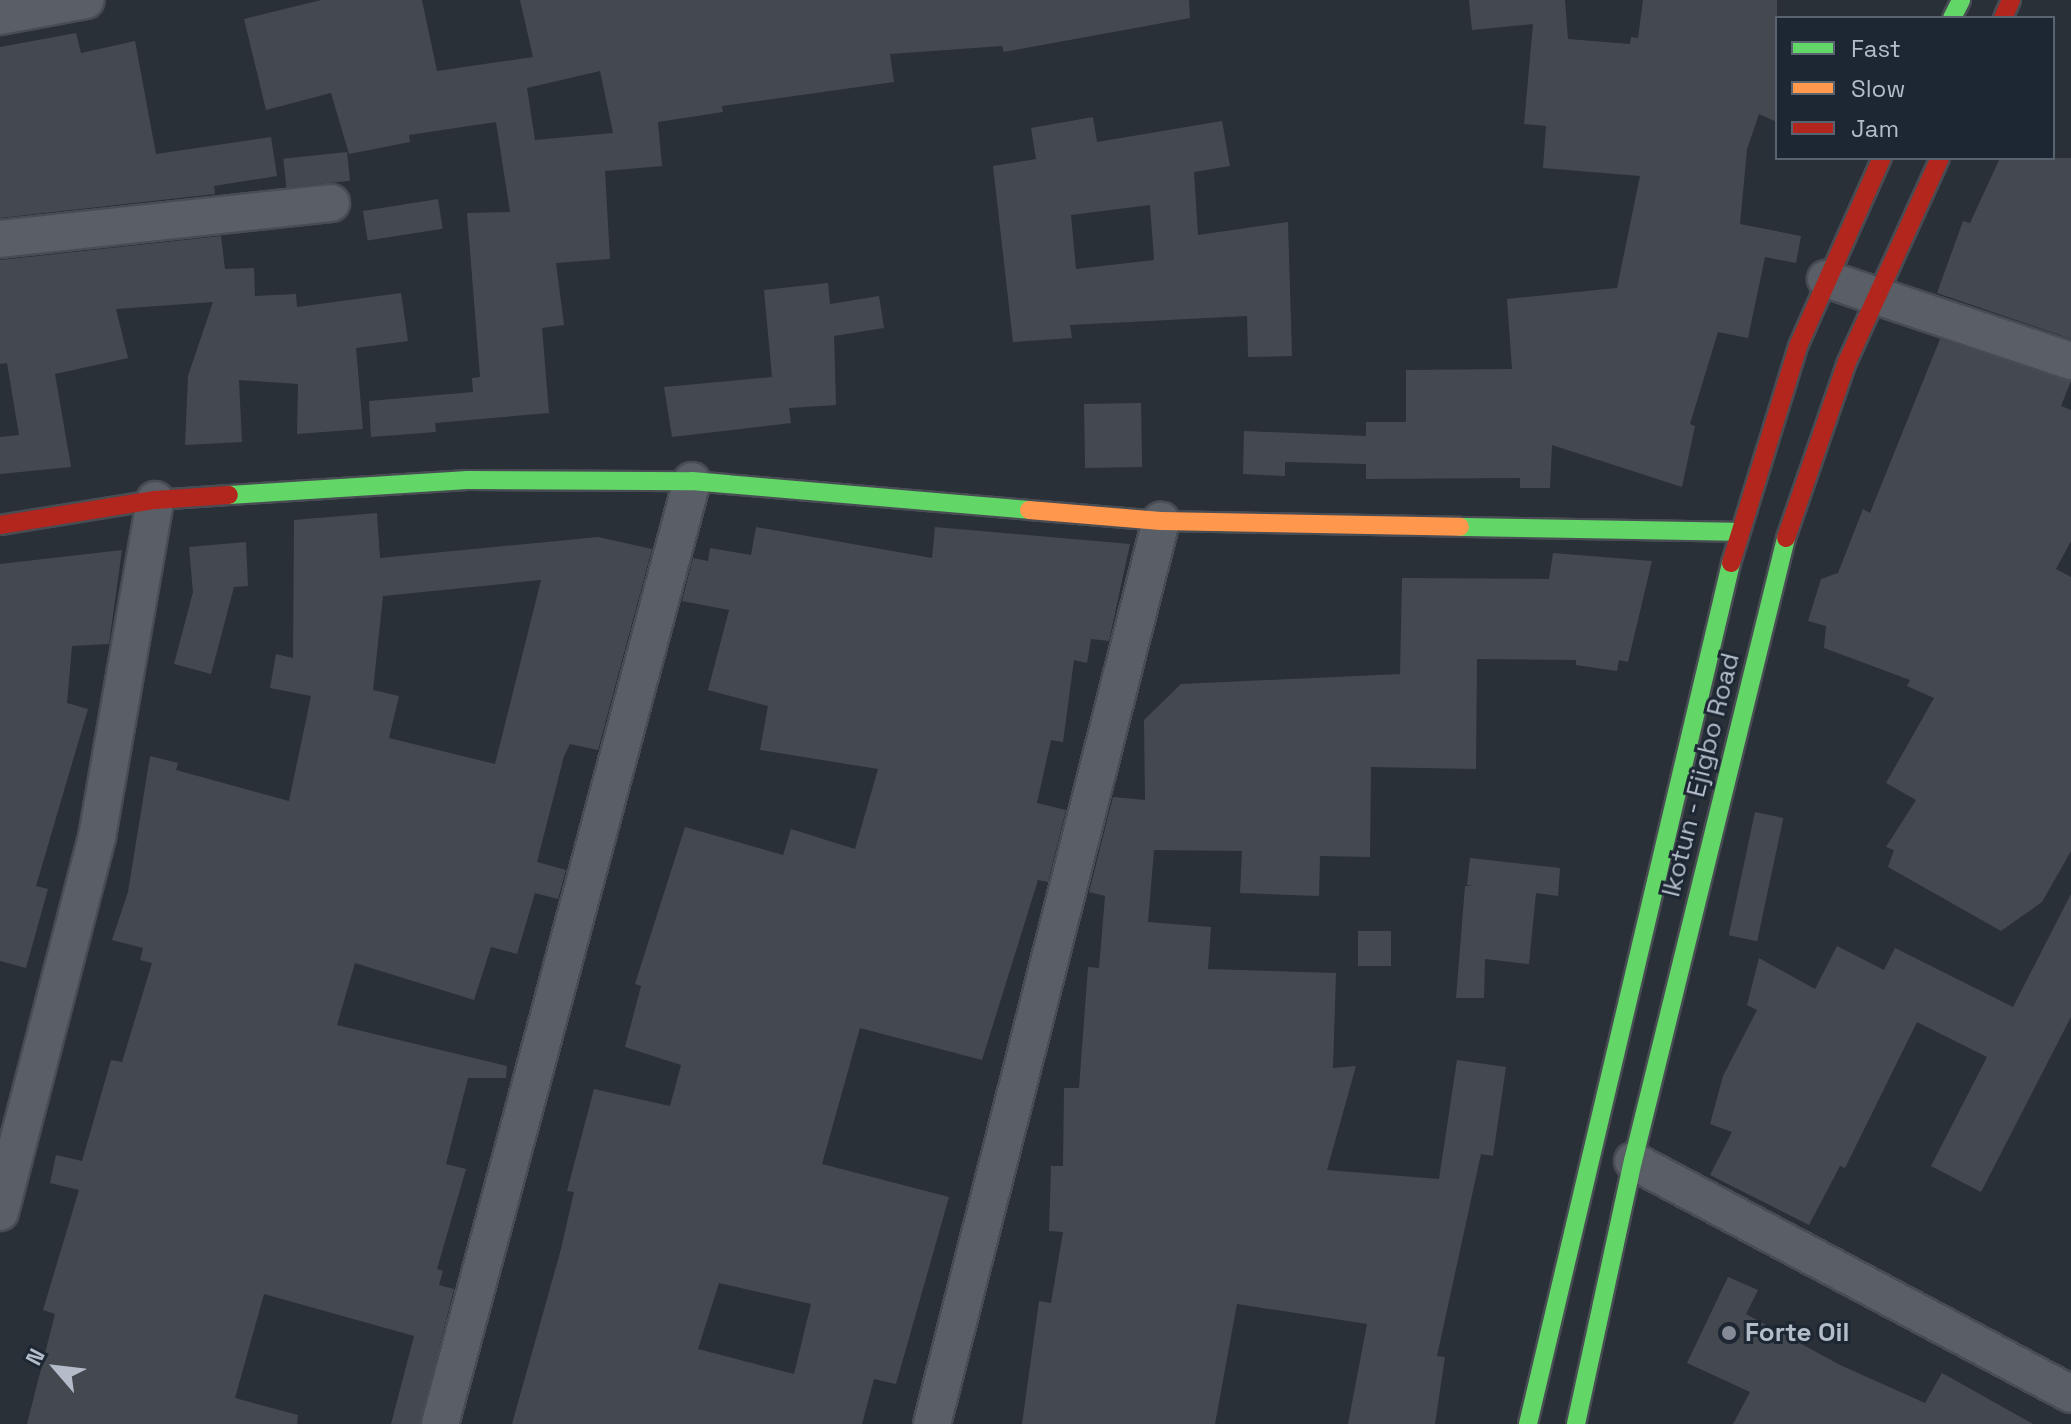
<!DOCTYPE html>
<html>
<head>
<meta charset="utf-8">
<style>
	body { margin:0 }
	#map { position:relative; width:2071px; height:1424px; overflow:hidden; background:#2a3038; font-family:"Space Grotesk",sans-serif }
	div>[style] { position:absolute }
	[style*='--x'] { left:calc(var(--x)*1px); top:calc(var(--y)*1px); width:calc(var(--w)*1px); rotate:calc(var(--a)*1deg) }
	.building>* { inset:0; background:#444950; transform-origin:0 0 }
	.roads { filter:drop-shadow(2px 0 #484c53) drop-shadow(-2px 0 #484c53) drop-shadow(0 2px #484c53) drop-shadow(0 -2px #484c53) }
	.street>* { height:36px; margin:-18px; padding:0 18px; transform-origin:18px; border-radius:18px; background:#5a5e66 }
	.fast>* { height:18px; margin:-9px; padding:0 9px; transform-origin:9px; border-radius:9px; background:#63d668 }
	.slow>* { height:18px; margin:-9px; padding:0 9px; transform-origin:9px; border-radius:9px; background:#ff974d }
	.jam>* { height:18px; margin:-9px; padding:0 9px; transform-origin:9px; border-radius:9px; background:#b3261e }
	.dots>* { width:22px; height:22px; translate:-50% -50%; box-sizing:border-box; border:4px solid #1d2633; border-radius:50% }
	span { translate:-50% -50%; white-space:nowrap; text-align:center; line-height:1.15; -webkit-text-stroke:6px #1d2633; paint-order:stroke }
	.street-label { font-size:26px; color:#b4bcc9 }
	.poi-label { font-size:26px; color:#b4bcc9; font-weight:700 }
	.left { translate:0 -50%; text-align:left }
	.legend { position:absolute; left:1775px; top:16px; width:280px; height:144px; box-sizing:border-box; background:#1d2633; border:2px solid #59626f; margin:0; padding:10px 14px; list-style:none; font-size:24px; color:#b4bcc9 }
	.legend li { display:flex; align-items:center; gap:16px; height:40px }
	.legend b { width:40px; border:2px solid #59626f }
	.north { position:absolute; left:16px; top:1328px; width:80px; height:80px; -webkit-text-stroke:6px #1d2633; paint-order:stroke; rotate:298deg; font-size:22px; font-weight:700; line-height:32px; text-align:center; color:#b4bcc9 }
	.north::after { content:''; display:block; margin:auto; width:28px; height:36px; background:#b4bcc9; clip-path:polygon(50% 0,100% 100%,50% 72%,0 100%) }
</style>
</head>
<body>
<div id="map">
	<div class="building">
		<i style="clip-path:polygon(evenodd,321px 0,422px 0,437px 71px,533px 57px,520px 0,1189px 0,1190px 18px,1004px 52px,1002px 46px,890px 54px,894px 82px,722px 106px,723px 112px,658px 122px,662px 166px,605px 171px,610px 259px,556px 263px,564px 325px,542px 328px,549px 413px,435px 423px,436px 432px,371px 437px,369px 401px,473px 392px,472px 378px,480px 377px,467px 213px,510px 212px,496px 122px,409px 135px,410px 142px,349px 154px,331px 93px,266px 110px,244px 19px,321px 0,600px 71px,613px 133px,535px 140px,527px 88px,600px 71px)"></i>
		<i style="clip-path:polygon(1469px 0,1565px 0,1568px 39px,1630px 44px,1631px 37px,1638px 38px,1643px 0,1777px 0,1777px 122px,1759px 114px,1747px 149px,1740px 224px,1801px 236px,1796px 263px,1765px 257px,1748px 338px,1718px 332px,1690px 424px,1695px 426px,1682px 487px,1552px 445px,1550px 488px,1520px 488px,1520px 478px,1366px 479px,1366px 464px,1285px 462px,1285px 476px,1243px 474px,1244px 431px,1366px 436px,1366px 422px,1406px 422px,1406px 370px,1512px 369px,1507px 299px,1617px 288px,1640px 176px,1543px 168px,1546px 126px,1524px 124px,1533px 24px,1472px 30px)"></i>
		<i style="clip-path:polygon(76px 33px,81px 53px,135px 41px,156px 154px,271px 137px,277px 176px,214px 186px,215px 194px,0 218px,0 47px)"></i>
		<i style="clip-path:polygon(evenodd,1093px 117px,1097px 142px,1222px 121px,1230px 166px,1194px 172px,1198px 235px,1288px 222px,1292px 356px,1248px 357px,1247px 316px,1070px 325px,1072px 338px,1013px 342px,993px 166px,1036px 159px,1031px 128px,1093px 117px,1150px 205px,1154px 260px,1076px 269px,1071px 215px,1150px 205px)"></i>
		<i style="left:347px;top:152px;width:29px;height:64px;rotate:84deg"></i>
		<i style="clip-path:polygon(2000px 158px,2071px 158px,2071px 339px,1937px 293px,1963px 221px,1970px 223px)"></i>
		<i style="left:438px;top:199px;width:30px;height:76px;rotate:81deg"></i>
		<i style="clip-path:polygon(221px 236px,225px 269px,254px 268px,255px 296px,296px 294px,297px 307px,401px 293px,408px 341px,356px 348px,363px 429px,297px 434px,298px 384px,239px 380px,242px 442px,185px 445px,188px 376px,213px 302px,116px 309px,128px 358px,55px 374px,71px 467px,0 474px,0 437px,19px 435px,7px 363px,0 364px,0 260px)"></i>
		<i style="clip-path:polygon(828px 283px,830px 304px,879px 296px,884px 328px,834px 336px,836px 405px,789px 408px,791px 423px,672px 437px,664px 387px,772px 377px,764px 290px)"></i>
		<i style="clip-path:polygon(1940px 339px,2071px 381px,2061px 406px,2071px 410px,2071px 541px,2056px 569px,2071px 577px,2071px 851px,2042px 902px,2001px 931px,1888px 867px,1894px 850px,1886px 847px,1916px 800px,1886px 783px,1934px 698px,1907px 686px,1910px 680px,1824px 648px,1826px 626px,1808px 621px,1821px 579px,1838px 573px,1863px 509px,1870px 513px)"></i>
		<i style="left:1141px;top:403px;width:64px;height:57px;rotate:89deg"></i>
		<i style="clip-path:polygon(evenodd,377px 513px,380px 558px,598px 537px,652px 549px,598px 750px,570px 744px,564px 756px,537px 862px,566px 870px,558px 899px,535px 893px,517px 954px,491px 947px,474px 1000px,355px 963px,337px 1025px,507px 1066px,506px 1078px,468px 1078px,446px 1164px,466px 1169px,437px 1269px,443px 1271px,439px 1285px,454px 1289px,420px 1424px,391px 1424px,414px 1336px,264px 1294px,235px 1398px,298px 1415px,297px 1424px,27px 1424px,55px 1314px,43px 1310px,79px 1190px,50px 1183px,56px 1155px,82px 1161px,111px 1060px,122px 1062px,152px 963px,140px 960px,143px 948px,112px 940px,128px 892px,150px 756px,178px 763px,176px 770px,289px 801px,311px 696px,270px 688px,276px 654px,293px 658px,294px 520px,377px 513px,541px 580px,495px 764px,389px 738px,399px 696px,373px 690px,383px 596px,541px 580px)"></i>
		<i style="clip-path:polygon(evenodd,756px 527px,932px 558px,935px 527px,1130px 544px,1109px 641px,1091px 639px,1087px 663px,1074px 660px,1063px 742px,1051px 740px,1037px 803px,1066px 810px,1048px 882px,1038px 880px,982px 1060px,860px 1028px,822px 1164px,949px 1197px,896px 1384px,874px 1379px,862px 1424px,512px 1424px,561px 1249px,574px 1192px,567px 1191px,594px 1089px,670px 1106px,681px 1065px,625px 1047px,641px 986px,635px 984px,685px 827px,783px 855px,791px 829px,855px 849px,878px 769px,760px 750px,768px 706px,708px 690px,729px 610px,682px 601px,693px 558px,708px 561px,710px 548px,751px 555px,756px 527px,719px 1283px,811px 1304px,794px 1374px,698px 1349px,719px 1283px)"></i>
		<i style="clip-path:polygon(246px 542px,248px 586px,234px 587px,211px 674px,174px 664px,193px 592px,189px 547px)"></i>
		<i style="clip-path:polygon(122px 550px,109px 644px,72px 646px,67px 703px,88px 709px,36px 886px,48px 889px,26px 968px,0 961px,0 564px)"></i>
		<i style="clip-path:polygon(1553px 553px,1652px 561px,1628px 662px,1619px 660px,1617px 671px,1576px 665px,1576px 660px,1477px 659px,1476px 769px,1371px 767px,1370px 857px,1320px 856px,1319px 896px,1240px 893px,1242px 851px,1154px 850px,1148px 922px,1211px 927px,1208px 969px,1336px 973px,1333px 1068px,1356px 1066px,1327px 1170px,1439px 1179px,1457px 1060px,1506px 1067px,1493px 1156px,1481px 1154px,1437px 1356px,1445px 1357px,1435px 1424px,1348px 1424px,1367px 1324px,1237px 1304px,1215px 1424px,1022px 1424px,1039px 1301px,1051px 1303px,1063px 1232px,1049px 1231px,1051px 1166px,1063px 1166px,1064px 1088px,1079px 1088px,1088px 967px,1099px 968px,1105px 896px,1089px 892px,1113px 797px,1145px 800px,1144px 720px,1181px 684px,1400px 674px,1402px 578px,1549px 579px)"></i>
		<i style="left:1755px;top:812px;width:29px;height:126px;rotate:12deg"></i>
		<i style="clip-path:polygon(1470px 858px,1560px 868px,1558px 896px,1536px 893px,1529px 964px,1485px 959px,1484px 998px,1456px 998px,1465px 886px,1473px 886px,1467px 885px)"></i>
		<i style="clip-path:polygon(2071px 894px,2071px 1017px,1981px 1192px,1931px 1166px,1987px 1057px,1917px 1022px,1845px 1168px,1840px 1166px,1809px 1225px,1710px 1175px,1732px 1132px,1710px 1124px,1723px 1076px,1757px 1010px,1747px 1005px,1759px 958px,1815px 989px,1837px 946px,1884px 970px,1895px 948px,2013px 1007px)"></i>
		<i style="left:1358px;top:931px;width:33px;height:35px"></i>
		<i style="clip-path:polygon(1728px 1277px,1758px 1290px,1746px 1314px,1840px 1365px,1925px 1403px,1942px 1373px,2033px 1424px,1733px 1424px,1750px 1392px,1687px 1363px)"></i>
	</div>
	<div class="roads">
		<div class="street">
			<i style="--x:0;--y:16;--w:87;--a:-10.5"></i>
			<i style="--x:0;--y:239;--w:333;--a:-6.2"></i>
			<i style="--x:1826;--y:279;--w:258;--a:18.5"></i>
			<i style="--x:1633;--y:1161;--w:496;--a:28"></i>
			<i style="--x:0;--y:1212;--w:387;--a:-75.5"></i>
			<i style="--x:97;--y:837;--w:342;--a:-80.2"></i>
			<i style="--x:440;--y:1424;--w:976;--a:-75.04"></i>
			<i style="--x:932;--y:1424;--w:932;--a:-75.77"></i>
		</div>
		<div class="fast">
			<i style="--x:1952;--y:18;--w:20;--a:-63"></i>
			<i style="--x:229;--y:495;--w:239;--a:-3.6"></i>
			<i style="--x:468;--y:480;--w:224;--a:0.3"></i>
			<i style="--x:692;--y:481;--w:338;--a:4.9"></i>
			<i style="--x:1460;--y:527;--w:278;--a:1"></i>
			<i style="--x:1528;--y:1424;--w:885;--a:-76.73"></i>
			<i style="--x:1576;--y:1424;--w:269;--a:-77.8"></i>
			<i style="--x:1633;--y:1161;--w:642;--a:-76.2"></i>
		</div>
		<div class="slow">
			<i style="--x:1029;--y:510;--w:132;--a:4.8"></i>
			<i style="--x:1161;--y:521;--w:299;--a:1.1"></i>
		</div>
		<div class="jam">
			<i style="--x:2003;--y:18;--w:20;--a:-66"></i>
			<i style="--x:0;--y:525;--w:157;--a:-9.2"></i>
			<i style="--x:155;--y:500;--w:74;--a:-3.9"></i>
			<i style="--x:1786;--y:538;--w:186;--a:-70.9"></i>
			<i style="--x:1847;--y:362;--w:224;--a:-65.5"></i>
			<i style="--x:1731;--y:563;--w:229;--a:-72.8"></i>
			<i style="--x:1799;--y:344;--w:204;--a:-66"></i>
		</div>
	</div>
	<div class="dots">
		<i style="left:1729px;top:1333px;background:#848b96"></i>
	</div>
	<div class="street-label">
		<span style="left:1701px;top:775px;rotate:-76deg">Ikotun - Ejigbo Road</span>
	</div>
	<div class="poi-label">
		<span class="left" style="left:1745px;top:1333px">Forte Oil</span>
	</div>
	<ul class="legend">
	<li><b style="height:10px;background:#63d668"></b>Fast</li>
	<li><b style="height:10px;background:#ff974d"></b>Slow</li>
	<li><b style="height:10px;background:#b3261e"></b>Jam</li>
	</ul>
	<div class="north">N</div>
</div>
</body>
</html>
